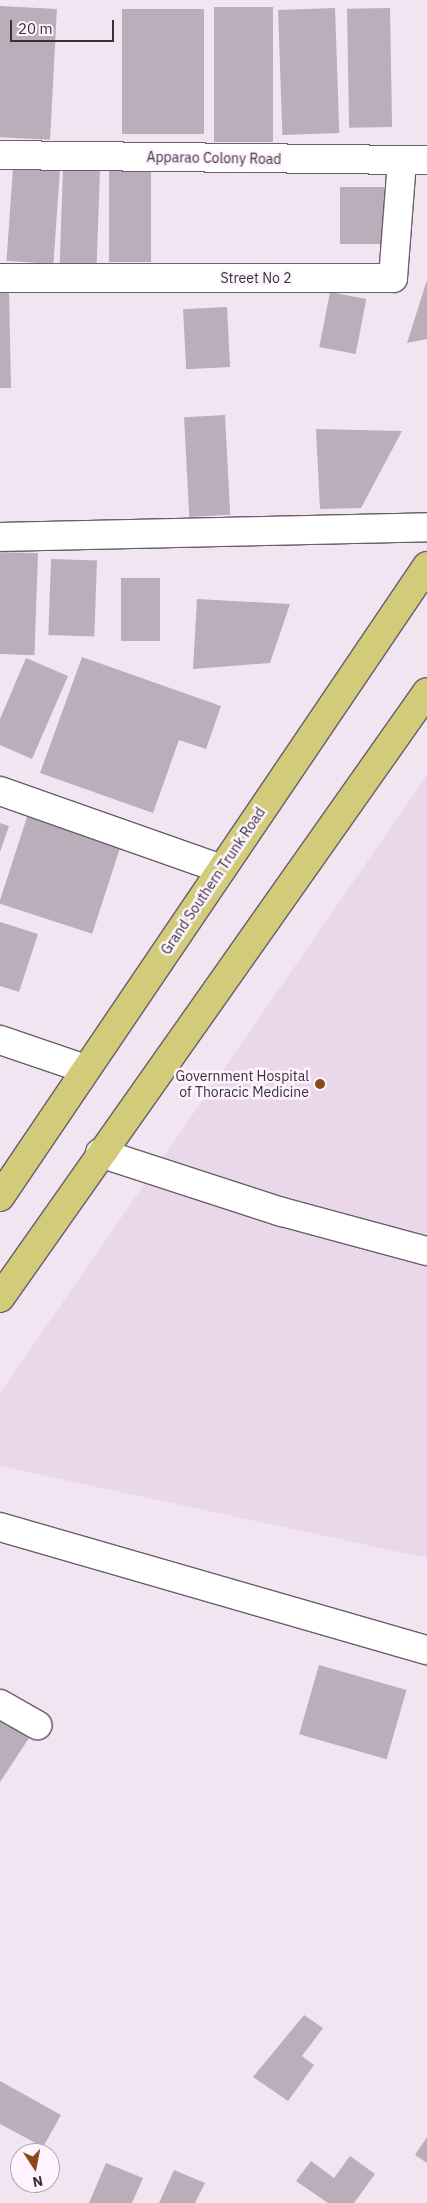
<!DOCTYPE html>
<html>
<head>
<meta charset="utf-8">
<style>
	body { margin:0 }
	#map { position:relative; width:427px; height:2203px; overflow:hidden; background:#f2e5f2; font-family:"IBM Plex Sans",sans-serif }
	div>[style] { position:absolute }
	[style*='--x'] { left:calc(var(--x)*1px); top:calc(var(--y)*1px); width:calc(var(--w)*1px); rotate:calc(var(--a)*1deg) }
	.built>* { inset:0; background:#ead8ea }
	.building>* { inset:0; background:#bbaebb; transform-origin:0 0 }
	.roads { filter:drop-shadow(1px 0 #695e6a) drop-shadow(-1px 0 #695e6a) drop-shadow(0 1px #695e6a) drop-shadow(0 -1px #695e6a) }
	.minor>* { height:28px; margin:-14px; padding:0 14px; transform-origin:14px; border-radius:14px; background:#fff }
	.major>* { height:28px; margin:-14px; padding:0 14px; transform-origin:14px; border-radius:14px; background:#d1cb7a }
	.dots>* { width:14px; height:14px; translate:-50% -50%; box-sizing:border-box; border:2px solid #fef3fe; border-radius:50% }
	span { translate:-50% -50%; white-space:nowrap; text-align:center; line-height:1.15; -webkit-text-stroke:5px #fef3fe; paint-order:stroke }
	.street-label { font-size:14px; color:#373237 }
	.poi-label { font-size:14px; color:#373237 }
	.right { translate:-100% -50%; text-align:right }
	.north { position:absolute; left:10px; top:2143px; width:50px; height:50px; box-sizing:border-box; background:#fef3fe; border:1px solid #aea6ae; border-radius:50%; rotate:169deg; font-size:14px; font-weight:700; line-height:20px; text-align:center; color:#373237 }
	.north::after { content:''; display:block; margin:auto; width:18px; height:22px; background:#8a4916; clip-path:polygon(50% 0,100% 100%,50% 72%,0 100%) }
	.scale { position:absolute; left:10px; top:20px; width:104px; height:22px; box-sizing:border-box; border:2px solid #373237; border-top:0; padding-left:6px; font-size:15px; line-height:18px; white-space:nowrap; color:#373237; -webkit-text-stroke:4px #fef3fe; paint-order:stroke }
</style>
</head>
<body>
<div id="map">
	<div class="built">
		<i style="clip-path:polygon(427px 775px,427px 1558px,0 1466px,0 1393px)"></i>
	</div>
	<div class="building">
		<i style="left:0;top:6px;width:57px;height:131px;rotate:3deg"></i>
		<i style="left:214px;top:7px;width:59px;height:135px"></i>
		<i style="left:335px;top:8px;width:125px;height:57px;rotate:88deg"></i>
		<i style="left:390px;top:8px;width:119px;height:43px;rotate:89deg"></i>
		<i style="left:204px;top:9px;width:125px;height:82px;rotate:90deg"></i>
		<i style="left:109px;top:167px;width:42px;height:95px"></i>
		<i style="left:13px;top:168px;width:47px;height:93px;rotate:4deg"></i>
		<i style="left:63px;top:169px;width:37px;height:100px;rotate:2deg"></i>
		<i style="left:340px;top:187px;width:44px;height:57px"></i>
		<i style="clip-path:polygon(427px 280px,427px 339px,407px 343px)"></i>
		<i style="clip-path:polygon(9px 289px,11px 388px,0 388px,0 290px)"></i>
		<i style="left:330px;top:292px;width:37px;height:56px;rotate:11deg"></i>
		<i style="left:227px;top:307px;width:60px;height:44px;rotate:87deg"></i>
		<i style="left:225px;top:415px;width:100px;height:41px;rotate:87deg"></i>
		<i style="clip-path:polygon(316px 429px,402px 431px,361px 508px,320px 509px)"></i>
		<i style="left:0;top:552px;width:38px;height:102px;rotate:2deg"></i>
		<i style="left:51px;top:559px;width:46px;height:76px;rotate:2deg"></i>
		<i style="left:121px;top:578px;width:39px;height:63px"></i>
		<i style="clip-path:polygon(197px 599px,290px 604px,270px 663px,193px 669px)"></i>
		<i style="clip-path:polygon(82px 657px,221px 706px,206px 749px,179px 740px,153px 813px,40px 773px)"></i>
		<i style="clip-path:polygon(26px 658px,68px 676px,32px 759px,0 745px,0 719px)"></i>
		<i style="left:28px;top:814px;width:98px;height:94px;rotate:18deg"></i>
		<i style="clip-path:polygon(0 823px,9px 826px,0 852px)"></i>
		<i style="clip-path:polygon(0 922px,38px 934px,19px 992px,0 986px)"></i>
		<i style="left:319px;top:1665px;width:91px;height:72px;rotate:16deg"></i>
		<i style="clip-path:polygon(0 1714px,31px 1735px,0 1782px)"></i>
		<i style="clip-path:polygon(304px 2015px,323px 2028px,302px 2056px,314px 2065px,288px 2101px,253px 2077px)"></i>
		<i style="clip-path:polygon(0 2081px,61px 2115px,43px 2147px,0 2124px)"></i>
		<i style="clip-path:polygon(427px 2137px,427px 2163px,415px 2155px)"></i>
		<i style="clip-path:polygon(350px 2156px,375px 2174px,354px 2203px,328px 2203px,296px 2181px,311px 2161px,334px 2178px)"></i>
		<i style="clip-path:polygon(106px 2163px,143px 2178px,132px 2203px,89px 2203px)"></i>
		<i style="clip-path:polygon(174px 2170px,205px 2183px,195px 2203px,159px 2203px)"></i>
	</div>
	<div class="roads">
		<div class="minor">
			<i style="--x:0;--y:155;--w:427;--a:0.7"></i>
			<i style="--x:0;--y:278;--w:393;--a:0"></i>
			<i style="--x:393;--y:278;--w:118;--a:-85.6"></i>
			<i style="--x:0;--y:537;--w:427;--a:-1.3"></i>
			<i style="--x:0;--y:791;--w:235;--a:19.4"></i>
			<i style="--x:0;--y:1040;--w:90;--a:18.8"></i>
			<i style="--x:100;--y:1153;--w:191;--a:18"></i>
			<i style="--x:282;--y:1212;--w:150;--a:15.1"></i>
			<i style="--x:0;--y:1527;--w:444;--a:16.1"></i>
			<i style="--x:0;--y:1704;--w:43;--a:29.6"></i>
		</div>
		<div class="major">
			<i style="--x:0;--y:1197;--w:762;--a:-55.91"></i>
			<i style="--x:0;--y:1298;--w:741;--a:-54.83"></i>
		</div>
	</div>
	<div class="dots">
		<i style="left:320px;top:1084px;background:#8a4916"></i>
	</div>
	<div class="street-label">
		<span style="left:214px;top:158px;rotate:1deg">Apparao Colony Road</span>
		<span style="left:256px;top:278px">Street No 2</span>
		<span style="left:213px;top:881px;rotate:-56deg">Grand Southern Trunk Road</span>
	</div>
	<div class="poi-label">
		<span class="right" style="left:309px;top:1084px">Government Hospital<br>of Thoracic Medicine</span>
	</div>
	<div class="north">N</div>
	<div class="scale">20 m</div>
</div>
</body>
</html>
